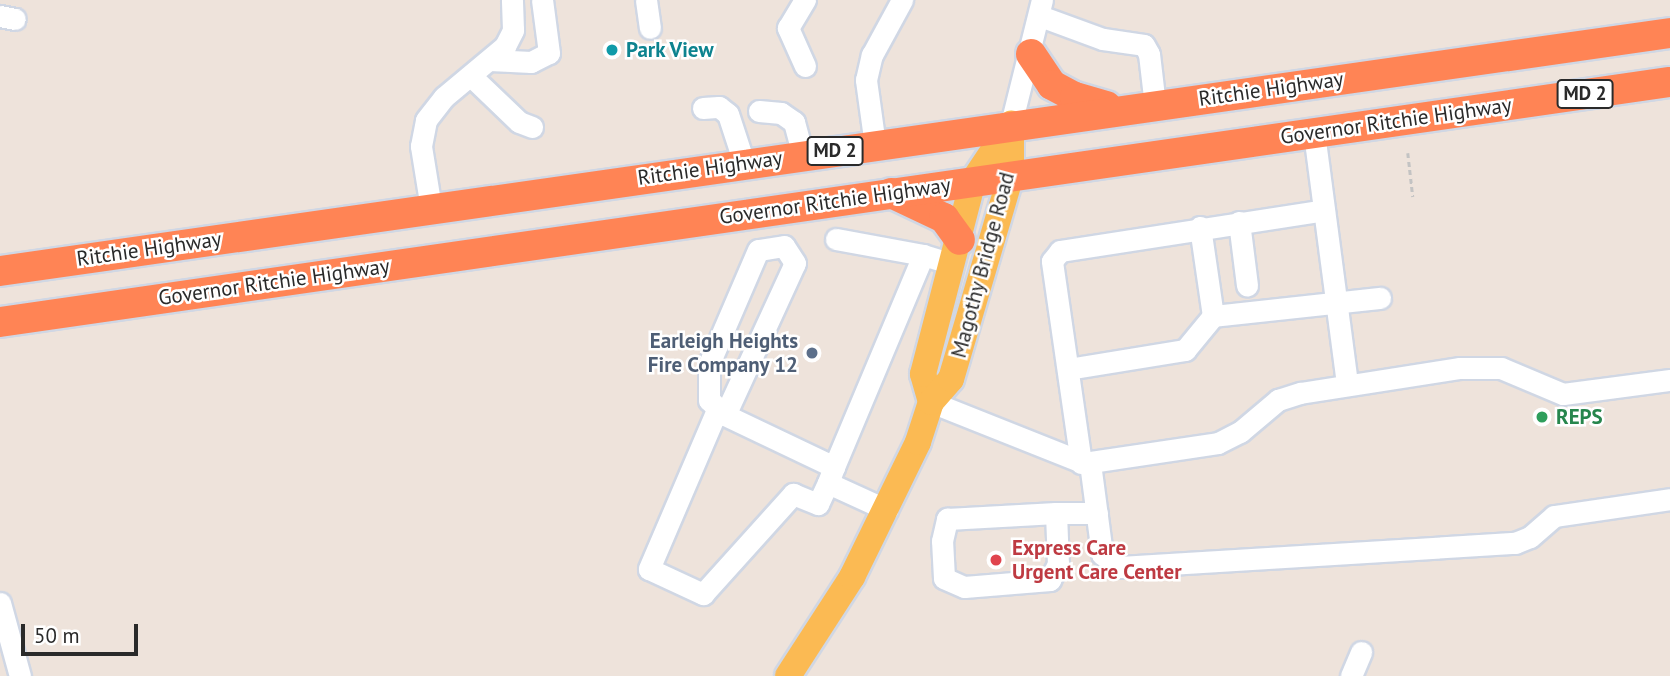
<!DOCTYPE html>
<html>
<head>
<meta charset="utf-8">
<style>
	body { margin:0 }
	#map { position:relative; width:1670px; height:676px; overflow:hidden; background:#eee3db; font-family:"PT Sans",sans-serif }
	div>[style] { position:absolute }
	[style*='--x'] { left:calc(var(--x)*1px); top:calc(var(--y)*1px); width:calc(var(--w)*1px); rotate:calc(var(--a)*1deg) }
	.path>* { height:2.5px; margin-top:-1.25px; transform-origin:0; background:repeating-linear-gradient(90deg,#c3c3c3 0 5px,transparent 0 8.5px) }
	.roads { filter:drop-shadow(2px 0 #d0d7e4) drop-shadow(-2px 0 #d0d7e4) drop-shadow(0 2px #d0d7e4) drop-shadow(0 -2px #d0d7e4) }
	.minor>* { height:21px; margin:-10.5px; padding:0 10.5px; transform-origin:10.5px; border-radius:10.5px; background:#fff }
	.major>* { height:26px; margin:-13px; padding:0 13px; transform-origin:13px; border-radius:13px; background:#fbba53 }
	.highway>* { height:30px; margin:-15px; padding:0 15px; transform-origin:15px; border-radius:15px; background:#ff8455 }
	.dots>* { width:19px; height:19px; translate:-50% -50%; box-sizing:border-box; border:4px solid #fff; border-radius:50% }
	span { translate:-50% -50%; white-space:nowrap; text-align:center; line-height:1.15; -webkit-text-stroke:5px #fff; paint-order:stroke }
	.shield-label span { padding:2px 5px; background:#fff; border:2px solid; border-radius:5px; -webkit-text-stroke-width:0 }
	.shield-label { font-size:19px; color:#2a2a2a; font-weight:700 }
	.culture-label { font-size:21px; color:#0d838f; font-weight:700 }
	.left { translate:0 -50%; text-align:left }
	.street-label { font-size:21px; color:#2a2a2a }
	.service-label { font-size:21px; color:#4e5e75; font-weight:700 }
	.right { translate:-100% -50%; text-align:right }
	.leisure-label { font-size:21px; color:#27864d; font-weight:700 }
	.health-label { font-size:21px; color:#be3a42; font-weight:700 }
	.scale { position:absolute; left:21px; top:624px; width:117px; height:32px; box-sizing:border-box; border:4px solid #2a2a2a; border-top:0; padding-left:9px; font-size:21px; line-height:24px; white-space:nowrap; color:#2a2a2a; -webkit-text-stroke:5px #fff; paint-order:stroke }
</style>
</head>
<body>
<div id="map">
	<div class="path">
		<i style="--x:1408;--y:153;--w:44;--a:83.5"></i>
	</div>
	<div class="roads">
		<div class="minor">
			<i style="--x:646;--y:0;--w:28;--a:82"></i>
			<i style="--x:0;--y:16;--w:15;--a:11"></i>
			<i style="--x:1040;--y:16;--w:67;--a:20.1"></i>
			<i style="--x:1103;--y:39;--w:41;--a:8.3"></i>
			<i style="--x:1144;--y:45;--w:10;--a:61"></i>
			<i style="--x:1149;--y:54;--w:51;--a:83.3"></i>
			<i style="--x:490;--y:60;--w:41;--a:2.8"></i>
			<i style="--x:531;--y:62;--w:20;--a:-27"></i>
			<i style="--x:549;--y:53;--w:53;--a:-97.5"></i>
			<i style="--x:805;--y:66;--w:42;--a:-114.1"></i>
			<i style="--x:788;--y:28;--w:33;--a:-59"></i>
			<i style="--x:471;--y:76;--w:66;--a:43.8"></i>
			<i style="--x:519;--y:122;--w:14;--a:21"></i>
			<i style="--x:703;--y:108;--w:16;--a:-4"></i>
			<i style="--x:719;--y:107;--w:11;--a:38"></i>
			<i style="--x:728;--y:114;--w:52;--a:71.9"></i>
			<i style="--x:759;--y:111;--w:22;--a:5"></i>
			<i style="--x:781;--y:113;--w:16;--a:35"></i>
			<i style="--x:794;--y:122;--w:34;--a:75"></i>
			<i style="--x:1011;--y:124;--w:128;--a:-76"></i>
			<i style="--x:1314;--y:133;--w:254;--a:82.5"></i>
			<i style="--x:875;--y:145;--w:66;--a:-97.9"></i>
			<i style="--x:866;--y:80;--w:26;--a:-77"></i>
			<i style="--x:872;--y:55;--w:63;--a:-61.4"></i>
			<i style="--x:431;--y:208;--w:63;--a:-99.2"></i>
			<i style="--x:421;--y:146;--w:26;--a:-79"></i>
			<i style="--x:426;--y:120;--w:29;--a:-52"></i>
			<i style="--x:444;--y:97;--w:80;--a:-39.9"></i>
			<i style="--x:505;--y:46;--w:18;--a:-63"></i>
			<i style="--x:513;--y:30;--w:30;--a:-92"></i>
			<i style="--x:1239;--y:222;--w:64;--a:82.8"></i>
			<i style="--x:1200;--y:227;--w:90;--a:81.7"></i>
			<i style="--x:836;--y:239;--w:88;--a:10.4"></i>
			<i style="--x:1068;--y:369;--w:119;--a:-9.2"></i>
			<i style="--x:1185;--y:350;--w:44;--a:-50.5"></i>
			<i style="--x:1213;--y:316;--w:168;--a:-6.2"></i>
			<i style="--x:931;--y:402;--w:165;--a:21.7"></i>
			<i style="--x:1084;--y:463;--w:135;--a:-8.5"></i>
			<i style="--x:1218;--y:443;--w:25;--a:-27"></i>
			<i style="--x:1240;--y:432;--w:50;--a:-40.1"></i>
			<i style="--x:1278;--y:400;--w:23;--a:-18"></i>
			<i style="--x:1300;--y:393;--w:162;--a:-8.9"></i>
			<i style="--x:1460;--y:368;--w:41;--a:0"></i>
			<i style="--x:1501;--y:368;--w:67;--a:22.8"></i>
			<i style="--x:1563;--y:394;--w:108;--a:-7.5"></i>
			<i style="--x:717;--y:410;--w:173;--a:113.2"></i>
			<i style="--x:649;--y:569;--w:60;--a:24.8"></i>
			<i style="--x:703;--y:594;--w:135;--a:-48"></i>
			<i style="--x:793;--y:494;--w:27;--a:22"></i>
			<i style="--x:818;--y:504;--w:23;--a:-65"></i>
			<i style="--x:725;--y:415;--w:167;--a:-65.3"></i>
			<i style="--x:795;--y:263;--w:20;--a:-123"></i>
			<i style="--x:784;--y:246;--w:26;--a:171"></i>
			<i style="--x:758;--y:250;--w:124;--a:113.3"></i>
			<i style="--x:709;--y:364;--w:36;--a:90"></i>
			<i style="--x:709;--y:400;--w:22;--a:43"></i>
			<i style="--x:725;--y:415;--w:121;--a:25.5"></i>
			<i style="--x:834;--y:467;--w:17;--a:111"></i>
			<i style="--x:828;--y:483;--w:65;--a:24.6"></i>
			<i style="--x:1081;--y:463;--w:204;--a:-98.2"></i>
			<i style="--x:1052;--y:261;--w:13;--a:-51"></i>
			<i style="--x:1060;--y:251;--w:267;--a:-8.8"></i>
			<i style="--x:1090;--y:463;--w:92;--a:82.5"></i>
			<i style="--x:1102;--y:554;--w:22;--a:36"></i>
			<i style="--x:1120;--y:567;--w:396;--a:-3.5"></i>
			<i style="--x:1515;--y:543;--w:16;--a:-22"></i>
			<i style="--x:1530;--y:537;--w:32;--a:-41"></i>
			<i style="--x:1554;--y:516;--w:117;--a:-8.3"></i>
			<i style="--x:834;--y:467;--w:230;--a:-67.2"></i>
			<i style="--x:923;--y:255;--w:31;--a:17"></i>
			<i style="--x:1056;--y:513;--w:51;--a:87.8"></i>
			<i style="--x:1058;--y:564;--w:18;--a:117"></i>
			<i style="--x:1050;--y:580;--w:86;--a:175.3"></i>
			<i style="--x:964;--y:587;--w:22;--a:-156"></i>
			<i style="--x:944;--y:578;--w:37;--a:-93"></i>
			<i style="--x:942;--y:541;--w:23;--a:-77"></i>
			<i style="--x:947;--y:519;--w:109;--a:-3.2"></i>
			<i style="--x:1056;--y:513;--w:41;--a:0"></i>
			<i style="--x:0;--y:603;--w:76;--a:74.7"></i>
			<i style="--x:1351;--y:676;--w:26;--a:-67"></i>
		</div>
		<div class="major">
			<i style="--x:931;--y:402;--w:29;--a:-106"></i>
			<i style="--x:923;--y:374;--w:199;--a:-75.5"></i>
			<i style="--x:973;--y:181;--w:69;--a:-56.3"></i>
			<i style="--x:788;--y:676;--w:118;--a:-57.1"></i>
			<i style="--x:852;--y:577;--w:150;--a:-63.9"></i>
			<i style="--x:918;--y:442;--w:42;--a:-72"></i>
			<i style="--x:931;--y:402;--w:30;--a:-49"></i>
			<i style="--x:951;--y:379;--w:213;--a:-73.6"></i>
			<i style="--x:1011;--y:175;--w:51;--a:-90"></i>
		</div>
		<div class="highway">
			<i style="--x:1031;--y:54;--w:37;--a:56"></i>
			<i style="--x:1052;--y:85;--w:26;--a:28"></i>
			<i style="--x:1075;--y:97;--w:33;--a:16"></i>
			<i style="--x:891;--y:193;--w:59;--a:25.3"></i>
			<i style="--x:944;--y:218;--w:27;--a:54"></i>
			<i style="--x:0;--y:271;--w:1687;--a:-8.11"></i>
			<i style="--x:0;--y:322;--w:1687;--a:-8.18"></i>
		</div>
	</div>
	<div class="dots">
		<i style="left:612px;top:50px;background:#0f9aa8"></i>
		<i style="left:812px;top:353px;background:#5c6f8a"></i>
		<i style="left:1542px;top:417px;background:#2e9e5b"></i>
		<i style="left:996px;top:560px;background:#e0444e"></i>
	</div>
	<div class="shield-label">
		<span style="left:1585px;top:94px">MD 2</span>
		<span style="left:835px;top:151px">MD 2</span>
	</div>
	<div class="culture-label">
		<span class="left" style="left:626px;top:50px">Park View</span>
	</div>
	<div class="street-label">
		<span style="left:1271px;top:89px;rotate:-8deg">Ritchie Highway</span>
		<span style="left:1396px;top:121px;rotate:-8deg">Governor Ritchie Highway</span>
		<span style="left:710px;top:168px;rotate:-8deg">Ritchie Highway</span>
		<span style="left:835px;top:201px;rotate:-8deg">Governor Ritchie Highway</span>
		<span style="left:149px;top:249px;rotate:-8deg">Ritchie Highway</span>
		<span style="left:983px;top:265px;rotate:-75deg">Magothy Bridge Road</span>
		<span style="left:274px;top:282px;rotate:-8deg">Governor Ritchie Highway</span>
	</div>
	<div class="service-label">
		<span class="right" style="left:798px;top:353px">Earleigh Heights<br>Fire Company 12</span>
	</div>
	<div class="leisure-label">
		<span class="left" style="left:1556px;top:417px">REPS</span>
	</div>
	<div class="health-label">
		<span class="left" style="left:1012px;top:560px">Express Care<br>Urgent Care Center</span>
	</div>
	<div class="scale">50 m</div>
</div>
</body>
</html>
